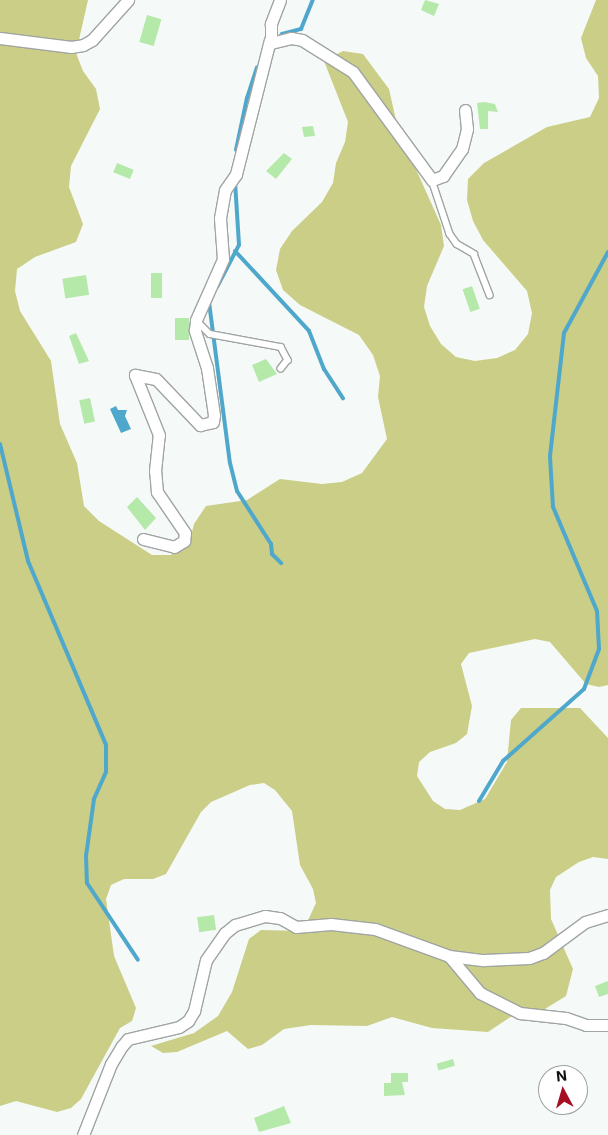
<!DOCTYPE html>
<html>
<head>
<meta charset="utf-8">
<style>
	body { margin:0 }
	#map { position:relative; width:608px; height:1135px; overflow:hidden; background:#f5faf8; font-family:Inter,sans-serif }
	div>[style] { position:absolute }
	[style*='--x'] { left:calc(var(--x)*1px); top:calc(var(--y)*1px); width:calc(var(--w)*1px); rotate:calc(var(--a)*1deg) }
	.green>* { inset:0; background:#cace86 }
	.water>* { inset:0; background:#50a7cc }
	.stream>* { height:4px; margin:-2px; padding:0 2px; transform-origin:2px; border-radius:2px; background:#50a7cc }
	.building>* { inset:0; background:#b5e9aa; transform-origin:0 0 }
	.roads { filter:drop-shadow(1px 0 #a0a4a2) drop-shadow(-1px 0 #a0a4a2) drop-shadow(0 1px #a0a4a2) drop-shadow(0 -1px #a0a4a2) }
	.service>* { height:5.5px; margin:-2.75px; padding:0 2.75px; transform-origin:2.75px; border-radius:2.75px; background:#fff }
	.minor>* { height:11px; margin:-5.5px; padding:0 5.5px; transform-origin:5.5px; border-radius:5.5px; background:#fff }
	span { translate:-50% -50%; white-space:nowrap; text-align:center; line-height:1.15; -webkit-text-stroke:5px #fff; paint-order:stroke }
	.north { position:absolute; left:538px; top:1065px; width:50px; height:50px; box-sizing:border-box; background:#fff; border:1px solid #9e9f9f; border-radius:50%; rotate:354deg; font-size:14px; font-weight:700; line-height:20px; text-align:center; color:#0d0f0e }
	.north::after { content:''; display:block; margin:auto; width:18px; height:22px; background:#a60e23; clip-path:polygon(50% 0,100% 100%,50% 72%,0 100%) }
</style>
</head>
<body>
<div id="map">
	<div class="green">
		<i style="clip-path:polygon(0 0,88px 0,76px 53px,83px 71px,96px 89px,100px 109px,71px 166px,69px 187px,83px 224px,76px 242px,35px 257px,17px 269px,15px 291px,20px 311px,51px 361px,60px 424px,77px 463px,84px 506px,99px 521px,152px 555px,171px 555px,189px 544px,194px 524px,206px 506px,247px 500px,280px 479px,322px 484px,342px 482px,362px 473px,387px 439px,378px 397px,380px 376px,373px 355px,359px 335px,300px 305px,283px 290px,276px 270px,280px 249px,292px 231px,322px 202px,333px 183px,336px 163px,345px 142px,348px 122px,324px 61px,343px 51px,363px 54px,389px 89px,398px 129px,441px 225px,444px 246px,427px 286px,424px 307px,430px 326px,441px 344px,456px 357px,475px 361px,497px 358px,515px 350px,528px 334px,532px 313px,527px 291px,483px 240px,473px 221px,467px 200px,468px 179px,484px 163px,547px 127px,590px 117px,599px 98px,598px 76px,586px 58px,581px 38px,596px 0,608px 0,608px 685px,599px 687px,586px 684px,550px 642px,535px 639px,469px 653px,461px 664px,472px 706px,467px 734px,456px 743px,430px 752px,419px 762px,417px 776px,433px 801px,445px 809px,460px 810px,485px 799px,507px 762px,511px 720px,521px 708px,580px 708px,608px 738px,608px 859px,593px 857px,579px 862px,556px 877px,550px 890px,551px 919px,573px 969px,566px 996px,540px 1012px,512px 1016px,488px 1032px,432px 1028px,392px 1017px,367px 1026px,311px 1025px,284px 1029px,262px 1045px,248px 1049px,227px 1031px,177px 1052px,163px 1053px,151px 1046px,194px 1033px,218px 1016px,232px 992px,249px 939px,261px 930px,303px 931px,316px 903px,313px 889px,300px 865px,292px 811px,275px 790px,264px 783px,250px 785px,211px 802px,201px 812px,166px 874px,153px 879px,124px 879px,111px 885px,106px 899px,114px 956px,136px 1008px,132px 1021px,120px 1028px,81px 1099px,71px 1108px,57px 1112px,16px 1101px,0 1106px)"></i>
	</div>
	<div class="water">
		<i style="clip-path:polygon(116px 406px,118px 410px,127px 410px,125px 416px,131px 429px,121px 433px,110px 409px)"></i>
	</div>
	<div class="stream">
		<i style="--x:279;--y:38;--w:5;--a:-53"></i>
		<i style="--x:282;--y:34;--w:20;--a:-15"></i>
		<i style="--x:301;--y:29;--w:31;--a:-68"></i>
		<i style="--x:236;--y:150;--w:53;--a:-78.1"></i>
		<i style="--x:247;--y:98;--w:32;--a:-72"></i>
		<i style="--x:235;--y:251;--w:109;--a:47.2"></i>
		<i style="--x:309;--y:331;--w:41;--a:68.5"></i>
		<i style="--x:324;--y:369;--w:35;--a:57"></i>
		<i style="--x:217;--y:287;--w:47;--a:-62.4"></i>
		<i style="--x:239;--y:245;--w:63;--a:-93.6"></i>
		<i style="--x:209;--y:302;--w:162;--a:82.6"></i>
		<i style="--x:230;--y:463;--w:29;--a:76"></i>
		<i style="--x:237;--y:491;--w:63;--a:57.3"></i>
		<i style="--x:271;--y:544;--w:10;--a:84"></i>
		<i style="--x:272;--y:554;--w:13;--a:45"></i>
		<i style="--x:0;--y:444;--w:120;--a:76.5"></i>
		<i style="--x:28;--y:561;--w:200;--a:67"></i>
		<i style="--x:106;--y:745;--w:27;--a:90"></i>
		<i style="--x:106;--y:772;--w:30;--a:114"></i>
		<i style="--x:94;--y:799;--w:58;--a:98"></i>
		<i style="--x:86;--y:856;--w:27;--a:88"></i>
		<i style="--x:87;--y:883;--w:92;--a:56.5"></i>
		<i style="--x:479;--y:801;--w:47;--a:-59"></i>
		<i style="--x:503;--y:761;--w:108;--a:-41.6"></i>
		<i style="--x:584;--y:689;--w:43;--a:-69.4"></i>
		<i style="--x:599;--y:649;--w:38;--a:-93"></i>
		<i style="--x:597;--y:611;--w:113;--a:-112.9"></i>
		<i style="--x:553;--y:507;--w:51;--a:-93.4"></i>
		<i style="--x:550;--y:456;--w:124;--a:-83.5"></i>
		<i style="--x:564;--y:333;--w:92;--a:-61.5"></i>
	</div>
	<div class="building">
		<i style="clip-path:polygon(425px 0,439px 4px,434px 16px,421px 10px)"></i>
		<i style="left:147px;top:15px;width:15px;height:28px;rotate:16deg"></i>
		<i style="clip-path:polygon(484px 102px,495px 104px,498px 112px,488px 111px,488px 129px,480px 129px,477px 103px)"></i>
		<i style="clip-path:polygon(313px 126px,315px 136px,304px 137px,302px 127px)"></i>
		<i style="clip-path:polygon(284px 153px,292px 159px,276px 179px,266px 171px)"></i>
		<i style="left:117px;top:163px;width:18px;height:10px;rotate:22deg"></i>
		<i style="left:151px;top:273px;width:11px;height:25px"></i>
		<i style="left:86px;top:275px;width:20px;height:24px;rotate:81deg"></i>
		<i style="left:472px;top:286px;width:24px;height:10px;rotate:71deg"></i>
		<i style="left:175px;top:318px;width:14px;height:22px"></i>
		<i style="clip-path:polygon(76px 333px,89px 361px,79px 364px,69px 336px)"></i>
		<i style="clip-path:polygon(266px 359px,277px 374px,259px 382px,252px 365px)"></i>
		<i style="left:90px;top:398px;width:24px;height:11px;rotate:78deg"></i>
		<i style="clip-path:polygon(137px 497px,156px 518px,145px 530px,127px 507px)"></i>
		<i style="left:214px;top:915px;width:15px;height:17px;rotate:82deg"></i>
		<i style="clip-path:polygon(608px 981px,608px 994px,599px 997px,595px 986px)"></i>
		<i style="left:453px;top:1059px;width:7px;height:17px;rotate:74deg"></i>
		<i style="clip-path:polygon(391px 1073px,408px 1073px,408px 1082px,402px 1082px,405px 1095px,384px 1096px,384px 1083px,391px 1083px)"></i>
		<i style="clip-path:polygon(284px 1106px,291px 1123px,259px 1132px,254px 1118px)"></i>
	</div>
	<div class="roads">
		<div class="service">
			<i style="--x:432;--y:180;--w:57;--a:71.6"></i>
			<i style="--x:450;--y:234;--w:12;--a:55"></i>
			<i style="--x:457;--y:244;--w:20;--a:30"></i>
			<i style="--x:474;--y:254;--w:44;--a:68.7"></i>
			<i style="--x:197;--y:321;--w:18;--a:45"></i>
			<i style="--x:210;--y:334;--w:72;--a:10.4"></i>
			<i style="--x:281;--y:347;--w:15;--a:62"></i>
			<i style="--x:288;--y:360;--w:11;--a:128"></i>
		</div>
		<div class="minor">
			<i style="--x:280;--y:0;--w:26;--a:111"></i>
			<i style="--x:271;--y:24;--w:19;--a:90"></i>
			<i style="--x:271;--y:43;--w:21;--a:-14"></i>
			<i style="--x:291;--y:38;--w:11;--a:10"></i>
			<i style="--x:302;--y:40;--w:60;--a:32.1"></i>
			<i style="--x:353;--y:72;--w:134;--a:53.8"></i>
			<i style="--x:432;--y:180;--w:12;--a:-20"></i>
			<i style="--x:443;--y:176;--w:33;--a:-55"></i>
			<i style="--x:462;--y:149;--w:21;--a:-76"></i>
			<i style="--x:467;--y:129;--w:19;--a:-96"></i>
			<i style="--x:0;--y:38;--w:72;--a:7.2"></i>
			<i style="--x:71;--y:47;--w:12;--a:-9"></i>
			<i style="--x:83;--y:45;--w:10;--a:-29"></i>
			<i style="--x:92;--y:40;--w:54;--a:-48"></i>
			<i style="--x:143;--y:539;--w:32;--a:14"></i>
			<i style="--x:174;--y:547;--w:12;--a:-31"></i>
			<i style="--x:184;--y:541;--w:8;--a:-83"></i>
			<i style="--x:185;--y:533;--w:50;--a:-124.3"></i>
			<i style="--x:157;--y:492;--w:21;--a:-95"></i>
			<i style="--x:155;--y:471;--w:36;--a:-84"></i>
			<i style="--x:159;--y:435;--w:65;--a:-111.8"></i>
			<i style="--x:135;--y:375;--w:21;--a:11"></i>
			<i style="--x:156;--y:379;--w:64;--a:46.3"></i>
			<i style="--x:200;--y:425;--w:13;--a:-13"></i>
			<i style="--x:213;--y:422;--w:7;--a:-82"></i>
			<i style="--x:214;--y:415;--w:48;--a:-98.5"></i>
			<i style="--x:207;--y:368;--w:40;--a:-108"></i>
			<i style="--x:195;--y:330;--w:10;--a:-84"></i>
			<i style="--x:196;--y:320;--w:67;--a:-66.1"></i>
			<i style="--x:223;--y:259;--w:41;--a:-94.2"></i>
			<i style="--x:220;--y:218;--w:28;--a:-80"></i>
			<i style="--x:225;--y:190;--w:19;--a:-55"></i>
			<i style="--x:236;--y:174;--w:138;--a:-75.8"></i>
			<i style="--x:449;--y:956;--w:48;--a:50"></i>
			<i style="--x:480;--y:993;--w:45;--a:26.6"></i>
			<i style="--x:520;--y:1013;--w:46;--a:6.2"></i>
			<i style="--x:566;--y:1018;--w:21;--a:19"></i>
			<i style="--x:586;--y:1025;--w:22;--a:0"></i>
			<i style="--x:83;--y:1135;--w:76;--a:-68.5"></i>
			<i style="--x:111;--y:1064;--w:21;--a:-59"></i>
			<i style="--x:122;--y:1046;--w:9;--a:-49"></i>
			<i style="--x:128;--y:1039;--w:52;--a:-13.2"></i>
			<i style="--x:179;--y:1027;--w:11;--a:-34"></i>
			<i style="--x:188;--y:1021;--w:12;--a:-59"></i>
			<i style="--x:194;--y:1011;--w:52;--a:-76.8"></i>
			<i style="--x:206;--y:960;--w:33;--a:-55"></i>
			<i style="--x:225;--y:933;--w:13;--a:-39"></i>
			<i style="--x:235;--y:925;--w:31;--a:-17"></i>
			<i style="--x:265;--y:916;--w:15;--a:8"></i>
			<i style="--x:280;--y:918;--w:18;--a:29"></i>
			<i style="--x:296;--y:927;--w:35;--a:-5"></i>
			<i style="--x:331;--y:924;--w:44;--a:6.5"></i>
			<i style="--x:375;--y:929;--w:79;--a:20"></i>
			<i style="--x:449;--y:956;--w:35;--a:7"></i>
			<i style="--x:484;--y:960;--w:45;--a:-2.5"></i>
			<i style="--x:529;--y:958;--w:15;--a:-20"></i>
			<i style="--x:543;--y:953;--w:52;--a:-36.4"></i>
			<i style="--x:585;--y:922;--w:24;--a:-17"></i>
		</div>
	</div>
	<div class="north">N</div>
</div>
</body>
</html>
